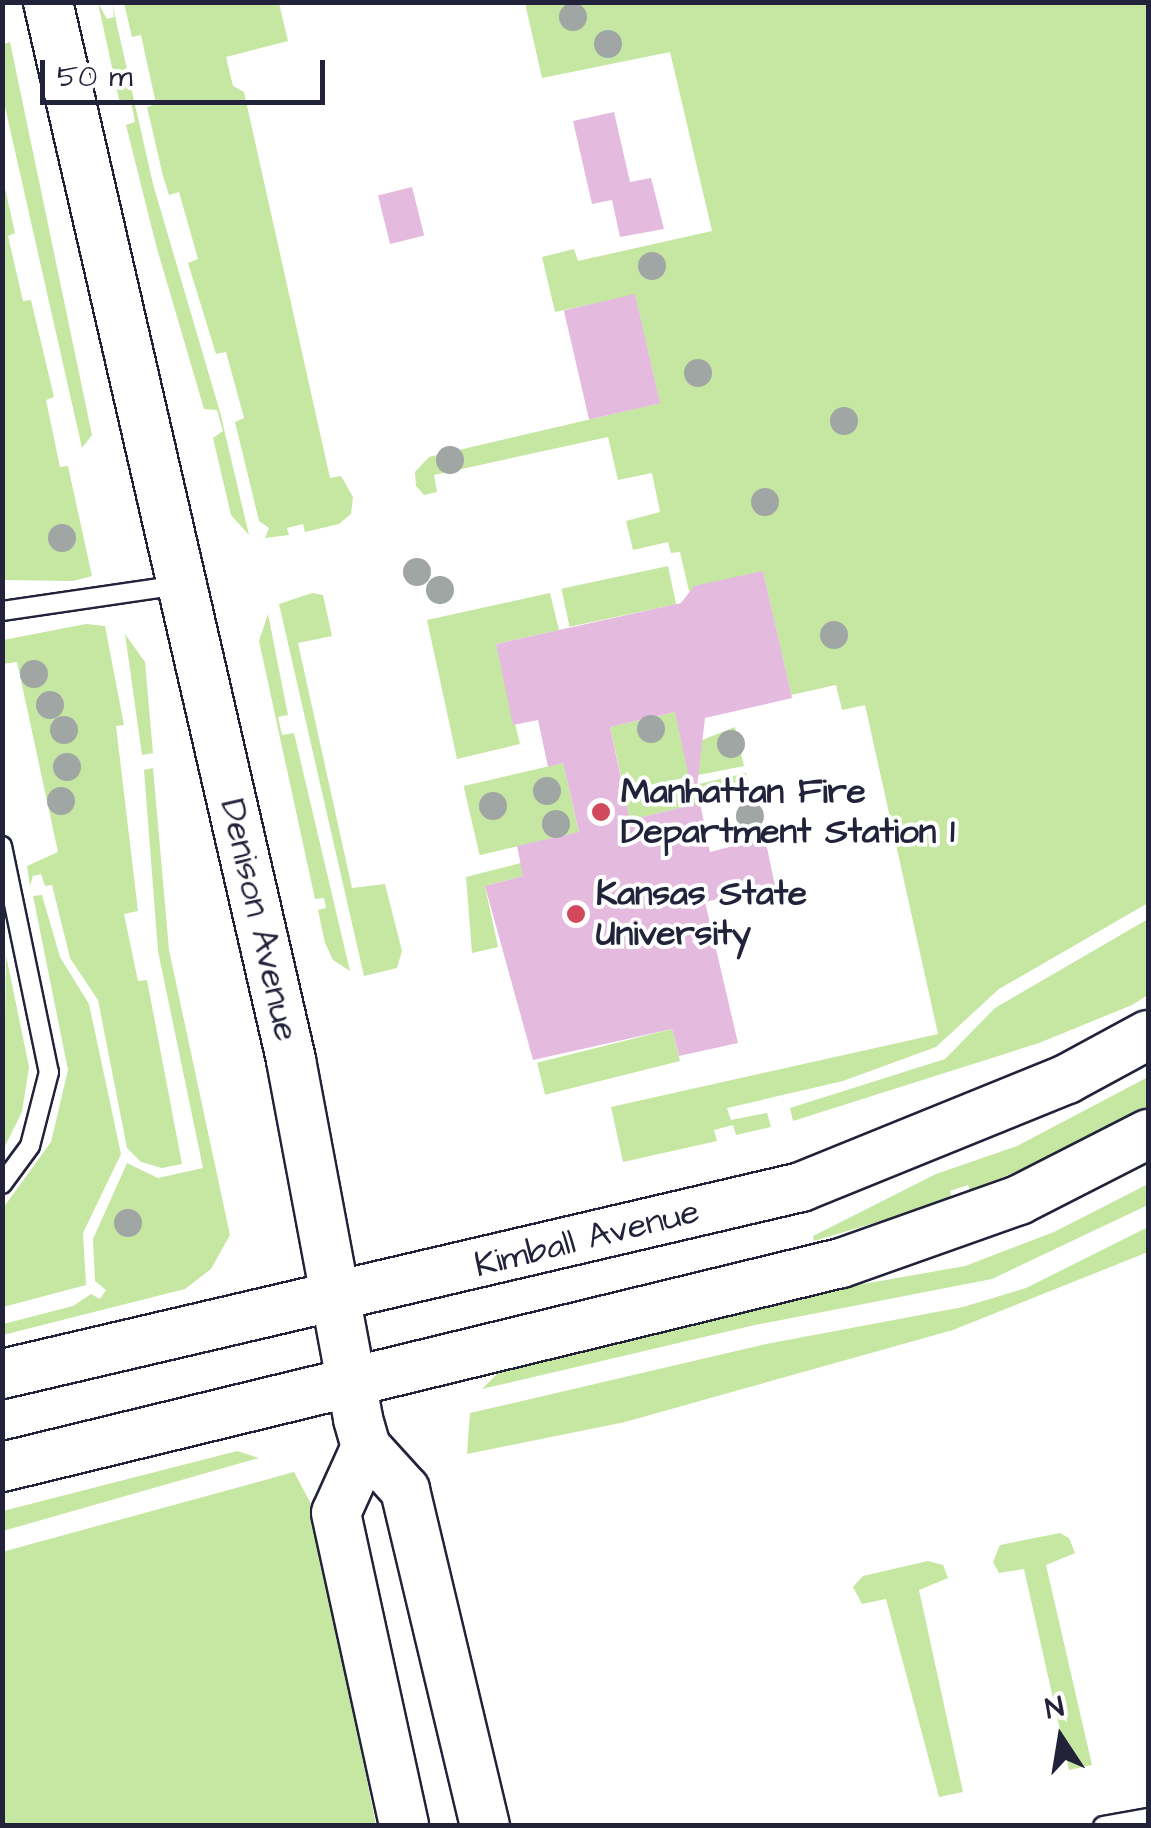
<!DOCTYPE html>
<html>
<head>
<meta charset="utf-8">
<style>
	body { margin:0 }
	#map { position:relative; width:1151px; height:1828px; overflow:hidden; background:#fff; font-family:"Architects Daughter",sans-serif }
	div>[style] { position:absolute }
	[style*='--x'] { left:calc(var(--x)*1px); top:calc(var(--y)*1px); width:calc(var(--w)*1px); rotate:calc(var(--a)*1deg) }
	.green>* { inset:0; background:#c5e7a1; transform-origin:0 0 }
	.building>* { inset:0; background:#e5badf; transform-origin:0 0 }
	.roads { filter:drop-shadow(2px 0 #22223b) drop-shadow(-2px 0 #22223b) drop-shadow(0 2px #22223b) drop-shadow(0 -2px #22223b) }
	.lane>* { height:18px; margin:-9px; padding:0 9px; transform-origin:9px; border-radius:9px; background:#fff }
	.secondary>* { height:48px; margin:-24px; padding:0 24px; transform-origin:24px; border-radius:24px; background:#fff }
	.trees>* { width:28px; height:28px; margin:-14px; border-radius:50%; background:#a0a6a4 }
	.dots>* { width:28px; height:28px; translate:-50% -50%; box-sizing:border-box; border:5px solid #fff; border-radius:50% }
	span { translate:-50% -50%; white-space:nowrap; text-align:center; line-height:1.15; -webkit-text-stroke:8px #fff; paint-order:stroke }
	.poi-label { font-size:35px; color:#22223b; font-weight:700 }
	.left { translate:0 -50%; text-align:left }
	.street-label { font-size:35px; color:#22223b }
	.frame { position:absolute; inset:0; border:5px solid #22223b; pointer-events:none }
	.north { position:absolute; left:1011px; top:1688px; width:100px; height:100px; -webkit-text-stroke:8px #fff; paint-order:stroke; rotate:348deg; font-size:28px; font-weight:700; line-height:40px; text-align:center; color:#22223b }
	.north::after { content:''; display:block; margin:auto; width:35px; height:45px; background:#22223b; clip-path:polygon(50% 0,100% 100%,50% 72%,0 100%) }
	.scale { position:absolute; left:40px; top:60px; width:285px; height:45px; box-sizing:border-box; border:5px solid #22223b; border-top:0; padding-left:12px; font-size:30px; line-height:35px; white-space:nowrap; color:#22223b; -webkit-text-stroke:8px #fff; paint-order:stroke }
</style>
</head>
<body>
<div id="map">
	<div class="green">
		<i style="clip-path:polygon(98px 3px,107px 19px,114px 17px,112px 3px,153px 184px,220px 412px,249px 535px,231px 515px,213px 438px,223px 431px,217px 410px,204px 409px,156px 245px,126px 125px,135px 122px,131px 102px,120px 104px)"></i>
		<i style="clip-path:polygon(124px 3px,279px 3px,288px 41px,226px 57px,233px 86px,244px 92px,330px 478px,341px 476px,353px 497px,351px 514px,339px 524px,305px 532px,303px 524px,287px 528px,289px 535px,265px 538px,269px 528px,259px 521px,235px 422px,244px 418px,226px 352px,216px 354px,188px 263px,198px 259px,179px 192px,169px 195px,163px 176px,147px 107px,156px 104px,141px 35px,132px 37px)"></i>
		<i style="clip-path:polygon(525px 3px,1148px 3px,1148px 903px,999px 989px,936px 1047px,843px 1081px,727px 1108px,731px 1120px,767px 1113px,771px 1127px,736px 1135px,733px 1125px,714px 1130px,717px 1141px,623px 1162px,611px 1107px,938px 1034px,865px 705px,842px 710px,836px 685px,791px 695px,763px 571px,689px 591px,680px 552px,671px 553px,668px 542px,633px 550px,626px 521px,660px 512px,652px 473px,618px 480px,608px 437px,434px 475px,437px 492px,424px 495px,416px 486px,415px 472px,429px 457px,660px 403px,635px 295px,555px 312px,542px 257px,574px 249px,578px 261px,712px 231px,670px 52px,542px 78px)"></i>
		<i style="clip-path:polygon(10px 42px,92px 435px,82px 448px,3px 98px,3px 44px)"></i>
		<i style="clip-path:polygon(3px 179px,15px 233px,8px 236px,23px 301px,31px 300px,54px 397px,46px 400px,60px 467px,68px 466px,92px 576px,73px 581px,3px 580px)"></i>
		<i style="left:668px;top:566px;width:39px;height:109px;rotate:78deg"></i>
		<i style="clip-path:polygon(312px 593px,323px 595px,332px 636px,298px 643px,352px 888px,385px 884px,402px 951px,397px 968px,364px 976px,279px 604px)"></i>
		<i style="clip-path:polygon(550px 593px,559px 630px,496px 644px,520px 744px,457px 759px,427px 620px)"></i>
		<i style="clip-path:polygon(268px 614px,288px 715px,278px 717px,282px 735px,294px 733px,350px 971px,333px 960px,325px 943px,318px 910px,326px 908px,324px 898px,315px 899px,259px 641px)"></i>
		<i style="clip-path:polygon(86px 624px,105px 626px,124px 725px,116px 726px,138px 911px,124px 914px,138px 981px,147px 980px,182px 1164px,162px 1168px,141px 1162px,127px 1148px,98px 1000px,70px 958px,52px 885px,45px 886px,41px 874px,33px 876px,30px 886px,27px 866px,58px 852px,17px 662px,3px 664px,3px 640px)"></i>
		<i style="clip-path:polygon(125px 634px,145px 662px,153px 753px,142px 755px)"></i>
		<i style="clip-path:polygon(675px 712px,702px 740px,735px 727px,744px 766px,624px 790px,610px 727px)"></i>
		<i style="left:563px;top:763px;width:71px;height:102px;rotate:77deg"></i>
		<i style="clip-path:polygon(153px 768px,169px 950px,230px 1235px,211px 1269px,185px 1289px,3px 1335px,3px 1324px,73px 1306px,91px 1294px,100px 1299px,106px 1290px,95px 1281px,93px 1239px,127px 1163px,158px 1178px,203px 1168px,158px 951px,144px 770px)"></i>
		<i style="clip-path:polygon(746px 773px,753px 803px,737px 794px,630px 820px,626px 801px)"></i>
		<i style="clip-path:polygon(521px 863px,524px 876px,485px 886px,498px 947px,472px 953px,466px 877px)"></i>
		<i style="clip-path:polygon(42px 895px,60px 957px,89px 1004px,121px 1154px,83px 1233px,86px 1285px,3px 1307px,3px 1208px,51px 1142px,68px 1070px,33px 896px)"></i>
		<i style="clip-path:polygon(1148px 919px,1148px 995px,1132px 1005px,1039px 1043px,793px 1121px,790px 1108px,945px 1059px,995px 1008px)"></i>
		<i style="clip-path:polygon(6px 955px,29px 1067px,22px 1112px,3px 1150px)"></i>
		<i style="left:672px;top:1029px;width:33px;height:139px;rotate:76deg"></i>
		<i style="clip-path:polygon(1148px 1077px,1148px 1107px,1069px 1149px,970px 1191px,968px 1185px,950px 1191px,952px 1198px,931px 1206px,814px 1241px,813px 1236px,936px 1174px,1017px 1146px)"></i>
		<i style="clip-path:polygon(1148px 1184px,1148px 1205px,992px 1279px,755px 1325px,482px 1389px,502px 1369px,801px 1295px,965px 1266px,1054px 1232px)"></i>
		<i style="clip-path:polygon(1148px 1227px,1148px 1252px,953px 1330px,625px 1422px,467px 1454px,470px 1413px,766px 1344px,963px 1307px,1026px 1288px)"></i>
		<i style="clip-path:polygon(237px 1451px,259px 1458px,3px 1531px,3px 1511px)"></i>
		<i style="clip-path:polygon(294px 1472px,311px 1504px,376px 1825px,3px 1825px,2px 1552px)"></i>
		<i style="clip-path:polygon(1060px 1533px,1069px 1538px,1075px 1553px,1046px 1565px,1092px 1765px,1069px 1770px,1024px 1569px,999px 1573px,993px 1562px,1000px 1545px)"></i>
		<i style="clip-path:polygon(928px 1561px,943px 1565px,948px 1578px,919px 1590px,963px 1792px,939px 1797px,886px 1599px,862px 1604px,853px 1587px,863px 1576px)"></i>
	</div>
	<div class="building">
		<i style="clip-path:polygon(614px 112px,630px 182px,651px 178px,664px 229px,620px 237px,612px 200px,592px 204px,573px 121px)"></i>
		<i style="left:412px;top:187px;width:50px;height:35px;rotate:76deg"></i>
		<i style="left:635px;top:294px;width:112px;height:73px;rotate:77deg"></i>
		<i style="clip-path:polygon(763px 571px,792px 698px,705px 718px,697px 787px,691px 787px,675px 712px,610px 727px,630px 820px,700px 803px,710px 852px,765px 838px,775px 886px,705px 902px,738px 1043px,679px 1056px,672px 1029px,533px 1060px,485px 886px,523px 876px,517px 846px,579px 832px,563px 763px,548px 767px,538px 720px,513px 725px,496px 644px,681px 603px,694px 586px)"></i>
	</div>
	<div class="roads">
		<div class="lane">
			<i style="--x:2;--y:611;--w:180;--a:-8.3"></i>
			<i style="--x:2;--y:846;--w:231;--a:78.3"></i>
			<i style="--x:49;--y:1072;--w:76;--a:104.4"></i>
			<i style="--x:30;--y:1146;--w:47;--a:126.4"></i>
			<i style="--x:1103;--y:1826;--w:46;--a:-10.1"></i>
		</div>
		<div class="secondary">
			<i style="--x:48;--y:2;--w:1086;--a:77.06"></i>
			<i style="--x:291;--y:1060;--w:365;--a:79.4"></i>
			<i style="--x:358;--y:1419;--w:29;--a:74"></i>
			<i style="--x:366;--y:1447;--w:58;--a:47.8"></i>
			<i style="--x:405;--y:1490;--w:345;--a:76.6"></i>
			<i style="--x:2;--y:1374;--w:821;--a:-13.17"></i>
			<i style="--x:801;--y:1187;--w:287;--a:-22.1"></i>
			<i style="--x:1067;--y:1079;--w:92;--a:-28.5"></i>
			<i style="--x:366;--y:1447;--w:72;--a:114.4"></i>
			<i style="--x:336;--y:1513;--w:320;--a:77.7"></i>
			<i style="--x:2;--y:1467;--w:863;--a:-13.67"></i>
			<i style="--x:841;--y:1263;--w:189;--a:-19.5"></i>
			<i style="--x:1019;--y:1200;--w:145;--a:-27.1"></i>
		</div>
	</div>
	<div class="trees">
		<i style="left:573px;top:17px"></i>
		<i style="left:608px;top:44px"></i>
		<i style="left:652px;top:266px"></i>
		<i style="left:698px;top:373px"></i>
		<i style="left:844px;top:421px"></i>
		<i style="left:450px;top:460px"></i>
		<i style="left:765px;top:502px"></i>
		<i style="left:62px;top:538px"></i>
		<i style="left:417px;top:572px"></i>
		<i style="left:440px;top:590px"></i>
		<i style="left:834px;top:635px"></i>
		<i style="left:34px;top:674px"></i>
		<i style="left:50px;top:705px"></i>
		<i style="left:651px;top:729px"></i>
		<i style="left:64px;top:730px"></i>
		<i style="left:731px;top:744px"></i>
		<i style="left:67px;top:767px"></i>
		<i style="left:547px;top:791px"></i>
		<i style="left:61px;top:801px"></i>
		<i style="left:493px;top:806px"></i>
		<i style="left:750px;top:816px"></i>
		<i style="left:556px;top:824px"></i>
		<i style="left:128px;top:1223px"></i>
	</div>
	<div class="dots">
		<i style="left:601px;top:812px;background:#d1495b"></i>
		<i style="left:576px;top:914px;background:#d1495b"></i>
	</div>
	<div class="poi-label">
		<span class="left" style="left:621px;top:812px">Manhattan Fire<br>Department Station 1</span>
		<span class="left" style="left:596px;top:914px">Kansas State<br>University</span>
	</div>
	<div class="street-label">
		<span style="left:259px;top:920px;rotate:77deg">Denison Avenue</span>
		<span style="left:587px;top:1239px;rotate:-14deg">Kimball Avenue</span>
	</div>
	<div class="frame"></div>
	<div class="north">N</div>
	<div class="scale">50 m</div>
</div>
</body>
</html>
